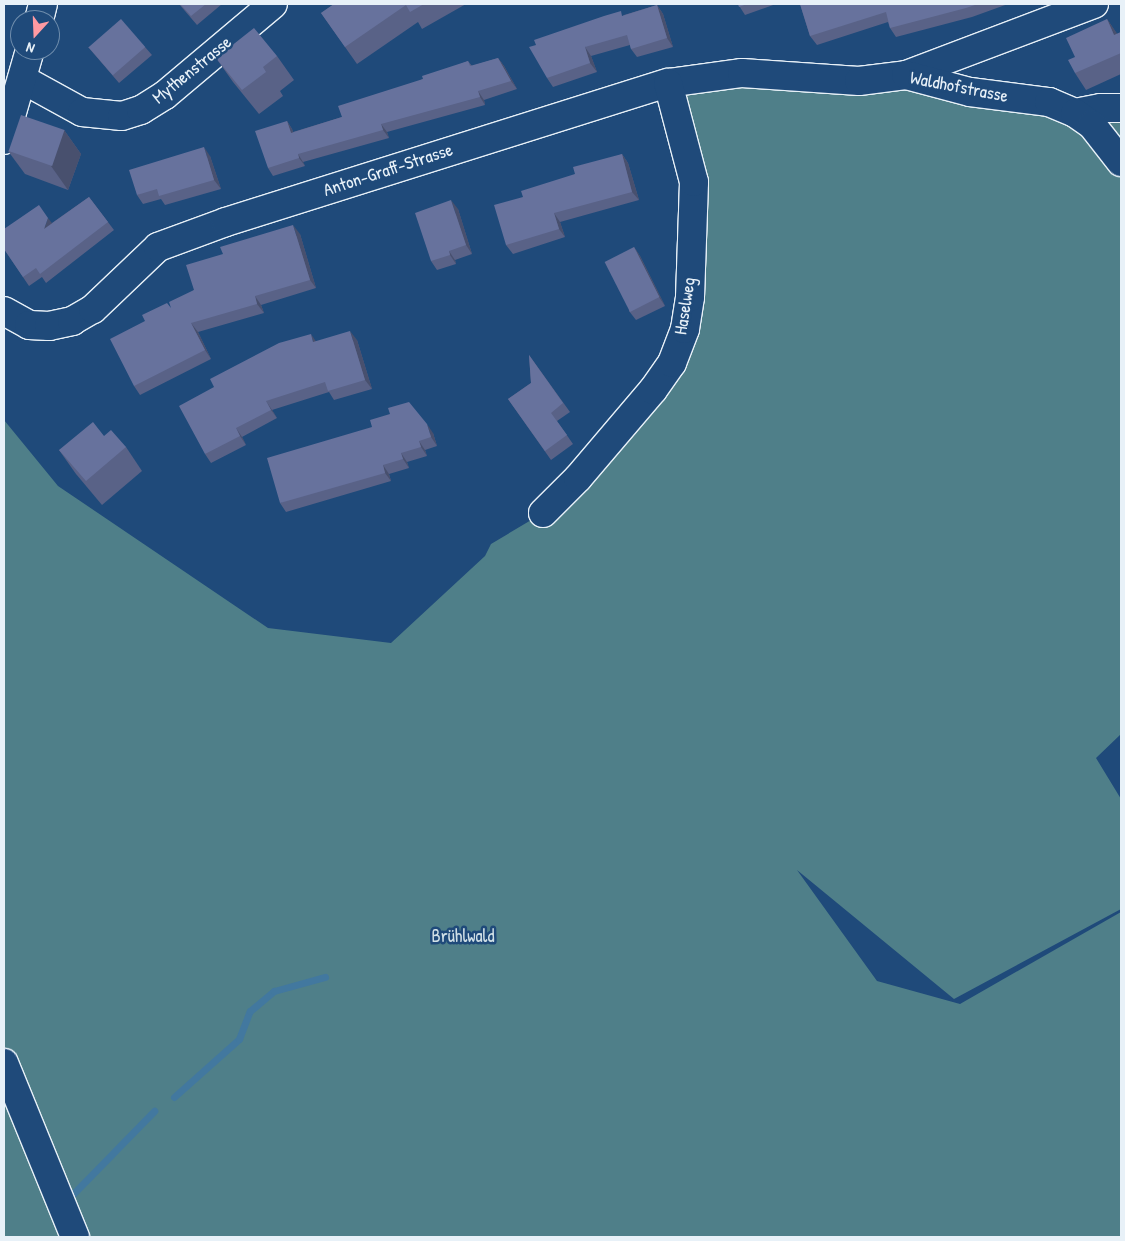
<!DOCTYPE html>
<html>
<head>
<meta charset="utf-8">
<style>
	body { margin:0 }
	#map { position:relative; width:1125px; height:1241px; overflow:hidden; background:#1f4a7a; font-family:"Patrick Hand",sans-serif }
	div>[style] { position:absolute }
	[style*='--x'] { left:calc(var(--x)*1px); top:calc(var(--y)*1px); width:calc(var(--w)*1px); rotate:calc(var(--a)*1deg) }
	.green>* { inset:0; background:#4f7f89 }
	.stream>* { height:7px; margin:-3.5px; padding:0 3.5px; transform-origin:3.5px; border-radius:3.5px; background:#42789f }
	.roads { filter:drop-shadow(1px 0 #e8f1f8) drop-shadow(-1px 0 #e8f1f8) drop-shadow(0 1px #e8f1f8) drop-shadow(0 -1px #e8f1f8) }
	.minor>* { height:28px; margin:-14px; padding:0 14px; transform-origin:14px; border-radius:14px; background:#1f4a7a }
	.wall>* { inset:0; background:#596287 }
	.shaded-wall>* { inset:0; background:#48506e }
	.building>* { inset:0; background:#67729d; transform-origin:0 0 }
	span { translate:-50% -50%; white-space:nowrap; text-align:center; line-height:1.15; -webkit-text-stroke:5px #1f4a7a; paint-order:stroke }
	.street-label { font-size:18px; color:#e8f1f8 }
	.park-label { font-size:18px; color:#d1e0e7 }
	.frame { position:absolute; inset:0; border:5px solid #e8f1f8; pointer-events:none }
	.north { position:absolute; left:10px; top:10px; width:50px; height:50px; box-sizing:border-box; background:#1f4a7a; border:1px solid #6f8dac; border-radius:50%; rotate:200deg; font-size:14px; font-weight:700; line-height:20px; text-align:center; color:#e8f1f8 }
	.north::after { content:''; display:block; margin:auto; width:18px; height:22px; background:#ff9aa2; clip-path:polygon(50% 0,100% 100%,50% 72%,0 100%) }
</style>
</head>
<body>
<div id="map">
	<div class="green">
		<i style="clip-path:polygon(742px 73px,1121px 108px,1121px 734px,1096px 758px,1121px 799px,1121px 909px,954px 999px,797px 870px,877px 981px,960px 1004px,1121px 912px,1121px 1237px,4px 1237px,4px 420px,58px 486px,268px 628px,391px 643px,485px 556px,491px 544px,543px 513px,672px 363px,694px 182px,668px 83px)"></i>
	</div>
	<div class="stream">
		<i style="--x:174;--y:1097;--w:87;--a:-41.7"></i>
		<i style="--x:239;--y:1039;--w:30;--a:-69"></i>
		<i style="--x:250;--y:1011;--w:31;--a:-40"></i>
		<i style="--x:274;--y:991;--w:53;--a:-15.4"></i>
		<i style="--x:74;--y:1193;--w:115;--a:-45.7"></i>
	</div>
	<div class="roads">
		<div class="minor">
			<i style="--x:39;--y:20;--w:16;--a:-76"></i>
			<i style="--x:906;--y:75;--w:201;--a:-20.7"></i>
			<i style="--x:22;--y:79;--w:68;--a:28.8"></i>
			<i style="--x:82;--y:112;--w:40;--a:5.7"></i>
			<i style="--x:122;--y:116;--w:20;--a:-18"></i>
			<i style="--x:141;--y:110;--w:28;--a:-32"></i>
			<i style="--x:165;--y:95;--w:141;--a:-40.1"></i>
			<i style="--x:1075;--y:113;--w:26;--a:-11"></i>
			<i style="--x:1101;--y:108;--w:20;--a:0"></i>
			<i style="--x:4;--y:140;--w:94;--a:-73.9"></i>
			<i style="--x:4;--y:311;--w:29;--a:29"></i>
			<i style="--x:29;--y:325;--w:20;--a:3"></i>
			<i style="--x:49;--y:326;--w:24;--a:-12"></i>
			<i style="--x:72;--y:321;--w:24;--a:-30"></i>
			<i style="--x:93;--y:309;--w:90;--a:-43.6"></i>
			<i style="--x:158;--y:247;--w:72;--a:-20.2"></i>
			<i style="--x:226;--y:222;--w:463;--a:-17.5"></i>
			<i style="--x:668;--y:83;--w:75;--a:-7.7"></i>
			<i style="--x:742;--y:73;--w:117;--a:3.9"></i>
			<i style="--x:859;--y:81;--w:47;--a:-7.3"></i>
			<i style="--x:906;--y:75;--w:66;--a:14.9"></i>
			<i style="--x:970;--y:92;--w:80;--a:7.2"></i>
			<i style="--x:1049;--y:102;--w:28;--a:23"></i>
			<i style="--x:1075;--y:113;--w:21;--a:35"></i>
			<i style="--x:1092;--y:125;--w:47;--a:51.9"></i>
			<i style="--x:543;--y:513;--w:49;--a:-45"></i>
			<i style="--x:578;--y:478;--w:116;--a:-49.6"></i>
			<i style="--x:653;--y:390;--w:33;--a:-55"></i>
			<i style="--x:672;--y:363;--w:36;--a:-69"></i>
			<i style="--x:685;--y:329;--w:32;--a:-81"></i>
			<i style="--x:690;--y:297;--w:115;--a:-88"></i>
			<i style="--x:694;--y:182;--w:102;--a:-104.7"></i>
			<i style="--x:4;--y:1063;--w:188;--a:67.8"></i>
		</div>
	</div>
	<div class="wall">
		<i style="clip-path:polygon(179px 4px,222px 4px,197px 25px)"></i>
		<i style="clip-path:polygon(334px 4px,466px 4px,422px 29px,418px 22px,357px 64px,321px 13px)"></i>
		<i style="clip-path:polygon(738px 4px,776px 4px,745px 15px)"></i>
		<i style="clip-path:polygon(800px 4px,1008px 4px,972px 17px,896px 37px,890px 28px,888px 22px,817px 45px,810px 36px)"></i>
		<i style="clip-path:polygon(657px 5px,663px 14px,673px 47px,637px 57px,631px 49px,630px 45px,591px 56px,597px 72px,553px 87px,547px 78px,624px 15px)"></i>
		<i style="clip-path:polygon(1107px 19px,1117px 34px,1121px 32px,1121px 74px,1086px 90px,1075px 73px,1075px 57px)"></i>
		<i style="clip-path:polygon(88px 47px,145px 47px,152px 55px,119px 83px,95px 55px)"></i>
		<i style="clip-path:polygon(277px 56px,294px 80px,280px 91px,283px 96px,259px 114px,233px 82px,216px 58px)"></i>
		<i style="clip-path:polygon(498px 58px,504px 66px,517px 89px,484px 100px,485px 105px,387px 132px,389px 138px,303px 162px,305px 166px,273px 176px,268px 168px,287px 121px,292px 129px,293px 132px,342px 117px,423px 79px,468px 61px,472px 66px)"></i>
		<i style="clip-path:polygon(64px 130px,81px 154px,68px 190px,25px 174px,8px 151px)"></i>
		<i style="clip-path:polygon(622px 154px,628px 163px,639px 200px,560px 222px,565px 237px,513px 254px,506px 245px,523px 197px)"></i>
		<i style="clip-path:polygon(210px 156px,221px 189px,165px 205px,161px 199px,143px 204px,137px 195px)"></i>
		<i style="clip-path:polygon(89px 197px,114px 230px,46px 283px,42px 277px,29px 286px,4px 249px,52px 223px)"></i>
		<i style="clip-path:polygon(458px 209px,472px 254px,455px 260px,456px 264px,437px 270px,431px 261px)"></i>
		<i style="clip-path:polygon(300px 234px,316px 288px,261px 305px,264px 313px,198px 332px,211px 359px,140px 395px,134px 386px,145px 321px,171px 308px,194px 290px)"></i>
		<i style="clip-path:polygon(634px 247px,640px 256px,665px 306px,636px 320px,629px 311px)"></i>
		<i style="clip-path:polygon(357px 340px,372px 389px,334px 400px,329px 392px,272px 410px,277px 418px,242px 437px,246px 445px,211px 463px,205px 454px,316px 342px)"></i>
		<i style="clip-path:polygon(529px 355px,570px 412px,557px 421px,573px 444px,551px 460px,508px 399px,531px 383px)"></i>
		<i style="clip-path:polygon(433px 433px,437px 446px,425px 450px,427px 456px,407px 462px,409px 468px,389px 474px,391px 481px,286px 512px,280px 503px)"></i>
		<i style="clip-path:polygon(104px 436px,126px 447px,142px 471px,102px 505px,76px 474px,59px 450px)"></i>
	</div>
	<div class="shaded-wall">
		<i style="clip-path:polygon(657px 5px,663px 14px,673px 47px,667px 38px)"></i>
		<i style="clip-path:polygon(1107px 19px,1118px 35px,1114px 35px)"></i>
		<i style="clip-path:polygon(585px 47px,591px 56px,597px 72px,590px 63px)"></i>
		<i style="clip-path:polygon(498px 58px,504px 66px,517px 89px,511px 81px)"></i>
		<i style="clip-path:polygon(478px 91px,484px 100px,485px 105px,480px 97px)"></i>
		<i style="clip-path:polygon(287px 121px,292px 129px,296px 141px,291px 133px)"></i>
		<i style="clip-path:polygon(381px 124px,387px 132px,389px 138px,383px 130px)"></i>
		<i style="clip-path:polygon(64px 130px,81px 154px,68px 190px,51px 166px)"></i>
		<i style="clip-path:polygon(204px 147px,210px 156px,221px 189px,214px 180px)"></i>
		<i style="clip-path:polygon(298px 154px,303px 162px,305px 166px,299px 158px)"></i>
		<i style="clip-path:polygon(622px 154px,628px 163px,639px 200px,632px 192px)"></i>
		<i style="clip-path:polygon(451px 200px,458px 209px,472px 254px,466px 245px)"></i>
		<i style="clip-path:polygon(554px 213px,560px 222px,565px 237px,559px 229px)"></i>
		<i style="clip-path:polygon(48px 218px,55px 227px,44px 229px)"></i>
		<i style="clip-path:polygon(293px 225px,300px 234px,316px 288px,310px 280px)"></i>
		<i style="clip-path:polygon(634px 247px,640px 256px,665px 306px,659px 297px)"></i>
		<i style="clip-path:polygon(449px 251px,455px 260px,456px 264px,450px 255px)"></i>
		<i style="clip-path:polygon(255px 296px,261px 305px,264px 313px,257px 304px)"></i>
		<i style="clip-path:polygon(191px 323px,198px 332px,211px 359px,205px 350px)"></i>
		<i style="clip-path:polygon(350px 331px,357px 340px,372px 389px,365px 380px)"></i>
		<i style="clip-path:polygon(311px 334px,317px 343px,313px 342px)"></i>
		<i style="clip-path:polygon(266px 401px,272px 410px,277px 418px,271px 410px)"></i>
		<i style="clip-path:polygon(427px 424px,433px 433px,437px 446px,431px 437px)"></i>
		<i style="clip-path:polygon(236px 428px,242px 437px,246px 445px,240px 436px)"></i>
		<i style="clip-path:polygon(419px 441px,425px 450px,427px 456px,421px 447px)"></i>
		<i style="clip-path:polygon(401px 453px,407px 462px,409px 468px,403px 459px)"></i>
		<i style="clip-path:polygon(383px 465px,389px 474px,391px 481px,385px 473px)"></i>
	</div>
	<div class="building">
		<i style="clip-path:polygon(180px 4px,206px 4px,191px 16px)"></i>
		<i style="clip-path:polygon(334px 4px,424px 4px,410px 12px,406px 5px,345px 47px,321px 13px)"></i>
		<i style="clip-path:polygon(738px 4px,747px 4px,739px 7px)"></i>
		<i style="clip-path:polygon(800px 4px,978px 4px,966px 8px,890px 28px,886px 12px,810px 36px)"></i>
		<i style="clip-path:polygon(657px 5px,667px 38px,631px 49px,627px 35px,585px 47px,590px 63px,547px 78px,529px 47px,536px 45px,534px 40px,604px 16px,621px 11px,622px 16px)"></i>
		<i style="left:121px;top:19px;width:37px;height:43px;rotate:49deg"></i>
		<i style="clip-path:polygon(1107px 19px,1114px 35px,1121px 32px,1121px 53px,1075px 73px,1068px 60px,1075px 57px,1066px 38px)"></i>
		<i style="clip-path:polygon(254px 28px,277px 56px,263px 67px,266px 72px,242px 90px,216px 58px)"></i>
		<i style="clip-path:polygon(498px 58px,511px 81px,478px 91px,480px 97px,381px 124px,383px 130px,298px 154px,299px 158px,268px 168px,255px 131px,287px 121px,291px 133px,342px 117px,338px 106px,423px 79px,422px 76px,468px 61px,470px 66px)"></i>
		<i style="left:21px;top:115px;width:46px;height:38px;rotate:19deg"></i>
		<i style="clip-path:polygon(204px 147px,214px 180px,159px 196px,157px 189px,137px 195px,129px 170px)"></i>
		<i style="clip-path:polygon(622px 154px,632px 192px,554px 213px,559px 229px,506px 245px,494px 205px,523px 197px,521px 191px,575px 174px,573px 167px)"></i>
		<i style="clip-path:polygon(89px 197px,108px 222px,40px 274px,36px 268px,23px 277px,4px 249px,4px 229px,39px 205px,48px 218px,44px 229px)"></i>
		<i style="clip-path:polygon(451px 200px,466px 245px,449px 251px,450px 255px,431px 261px,415px 213px)"></i>
		<i style="clip-path:polygon(293px 225px,310px 280px,255px 296px,257px 304px,191px 323px,205px 350px,134px 386px,110px 339px,145px 321px,142px 315px,167px 303px,171px 308px,169px 302px,194px 290px,186px 265px,223px 254px,220px 247px)"></i>
		<i style="left:634px;top:247px;width:56px;height:33px;rotate:63deg"></i>
		<i style="clip-path:polygon(350px 331px,365px 380px,328px 391px,325px 382px,266px 401px,271px 410px,236px 428px,240px 436px,205px 454px,179px 406px,214px 387px,210px 379px,279px 343px,311px 334px,313px 342px)"></i>
		<i style="clip-path:polygon(529px 355px,563px 403px,551px 413px,567px 435px,545px 451px,508px 399px,531px 383px)"></i>
		<i style="clip-path:polygon(409px 402px,427px 424px,431px 437px,419px 441px,421px 447px,401px 453px,403px 459px,383px 465px,385px 473px,280px 503px,267px 458px,372px 427px,370px 420px,390px 414px,388px 408px)"></i>
		<i style="clip-path:polygon(93px 422px,104px 436px,111px 430px,126px 447px,86px 481px,59px 450px)"></i>
	</div>
	<div class="street-label">
		<span style="left:192px;top:70px;rotate:-39deg">Mythenstrasse</span>
		<span style="left:959px;top:87px;rotate:11deg">Waldhofstrasse</span>
		<span style="left:388px;top:170px;rotate:-18deg">Anton-Graff-Strasse</span>
		<span style="left:685px;top:306px;rotate:-81deg">Haselweg</span>
	</div>
	<div class="park-label">
		<span style="left:463px;top:936px">Brühlwald</span>
	</div>
	<div class="frame"></div>
	<div class="north">N</div>
</div>
</body>
</html>
